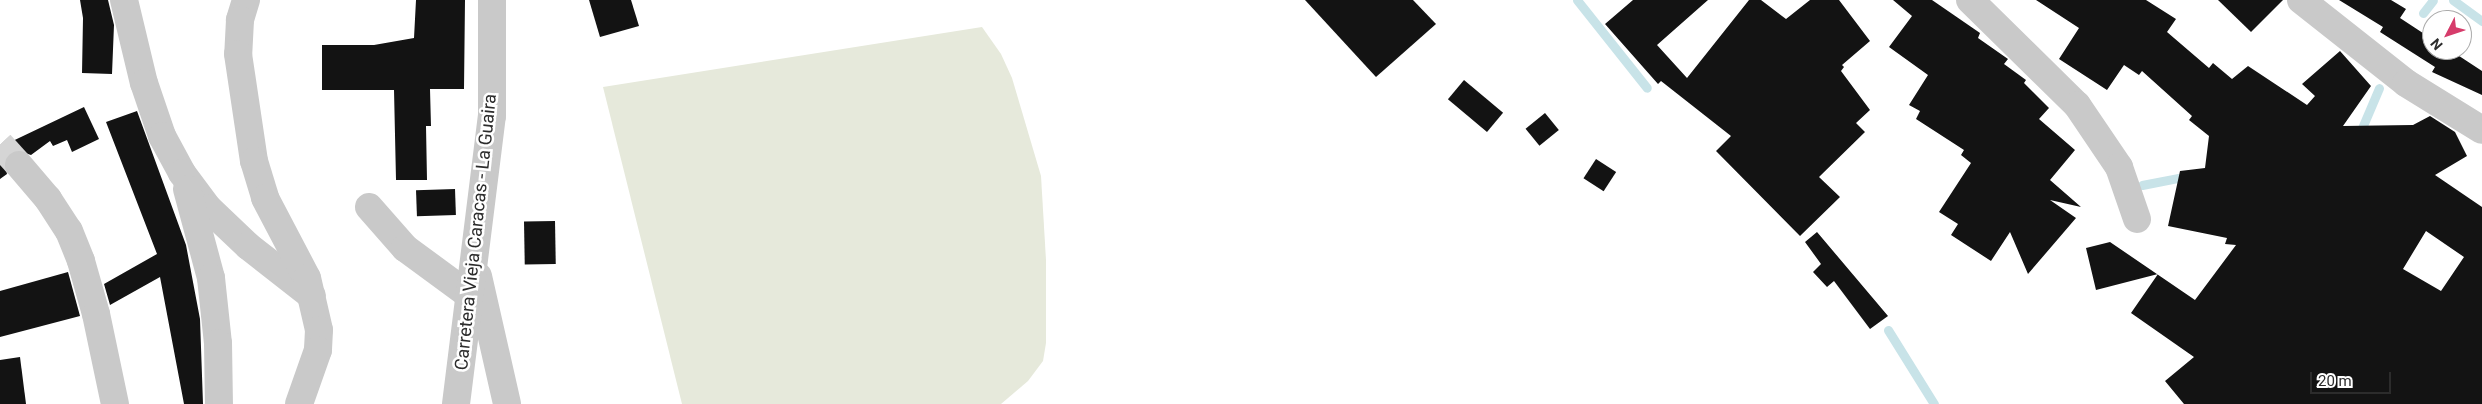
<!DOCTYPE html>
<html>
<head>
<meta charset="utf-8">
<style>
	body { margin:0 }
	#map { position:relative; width:2482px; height:404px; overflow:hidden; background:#fff; font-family:Roboto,sans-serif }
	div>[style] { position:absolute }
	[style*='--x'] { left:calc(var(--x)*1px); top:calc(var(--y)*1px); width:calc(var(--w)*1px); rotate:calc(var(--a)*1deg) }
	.green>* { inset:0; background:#e6e9db }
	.stream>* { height:9px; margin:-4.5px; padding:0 4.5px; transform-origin:4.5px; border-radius:4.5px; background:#c8e3e8 }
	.building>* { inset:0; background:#131313; transform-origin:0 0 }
	.street-tunnel>* { height:28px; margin-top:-14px; transform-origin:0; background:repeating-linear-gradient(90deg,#d5d5d5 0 28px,transparent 0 42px) }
	.street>* { height:28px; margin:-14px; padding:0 14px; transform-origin:14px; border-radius:14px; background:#c9c9c9 }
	span { translate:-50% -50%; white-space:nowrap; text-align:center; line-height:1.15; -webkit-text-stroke:5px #fff; paint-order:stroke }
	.street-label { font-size:18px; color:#2c2c2c }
	.north { position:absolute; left:2422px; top:10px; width:50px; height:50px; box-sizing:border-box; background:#fff; border:1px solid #ababab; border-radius:50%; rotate:229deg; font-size:14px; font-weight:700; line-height:20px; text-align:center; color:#2c2c2c }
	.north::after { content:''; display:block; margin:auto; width:18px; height:22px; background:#d63c6b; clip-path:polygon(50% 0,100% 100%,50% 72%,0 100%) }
	.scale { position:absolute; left:2310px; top:372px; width:81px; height:22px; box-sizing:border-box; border:2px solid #2c2c2c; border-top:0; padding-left:6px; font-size:15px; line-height:18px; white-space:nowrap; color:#2c2c2c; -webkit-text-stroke:4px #fff; paint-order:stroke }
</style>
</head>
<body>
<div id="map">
	<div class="green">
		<i style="clip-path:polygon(982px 27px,1001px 54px,1012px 78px,1041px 176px,1046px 260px,1046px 343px,1043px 361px,1028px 381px,1001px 404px,682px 404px,603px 87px)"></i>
	</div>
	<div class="stream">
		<i style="--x:1577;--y:0;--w:112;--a:51.5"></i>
		<i style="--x:2453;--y:0;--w:36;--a:36"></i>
		<i style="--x:2423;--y:13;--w:16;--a:-52"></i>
		<i style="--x:2359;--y:135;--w:51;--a:-66.9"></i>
		<i style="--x:2142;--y:185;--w:36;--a:-11"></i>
		<i style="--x:1888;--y:330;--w:87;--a:58.1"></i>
	</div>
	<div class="building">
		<i style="clip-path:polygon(80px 0,108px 0,114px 25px,112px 74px,82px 73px,83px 18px)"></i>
		<i style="clip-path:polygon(416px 0,465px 0,464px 89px,430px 89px,431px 126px,426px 126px,427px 180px,396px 180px,394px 90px,322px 90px,322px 45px,374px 45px,414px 38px)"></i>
		<i style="clip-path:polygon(589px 0,631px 0,639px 26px,600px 37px)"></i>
		<i style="clip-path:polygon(1305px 0,1413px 0,1436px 24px,1376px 77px)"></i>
		<i style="clip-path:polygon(1633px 0,1708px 0,1657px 45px,1687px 78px,1749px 0,1761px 0,1786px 19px,1810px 0,1839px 0,1870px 41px,1842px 65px,1844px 67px,1841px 71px,1870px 110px,1856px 123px,1865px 132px,1819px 177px,1840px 197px,1800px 236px,1716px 151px,1731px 136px,1661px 81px,1658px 84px,1605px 24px)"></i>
		<i style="clip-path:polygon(1893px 0,1932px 0,1980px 33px,1978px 38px,2008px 59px,2004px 64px,2026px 80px,2024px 83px,2049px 108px,2039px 119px,2075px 150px,2050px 180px,2081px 207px,2050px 200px,2076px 218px,2028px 274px,2010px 232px,1991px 261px,1951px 235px,1958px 224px,1939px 212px,1971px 163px,1961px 155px,1964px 150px,1916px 119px,1920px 111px,1909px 105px,1928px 75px,1889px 47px,1912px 16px)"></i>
		<i style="clip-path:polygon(evenodd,2036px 0,2146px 0,2176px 19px,2167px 32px,2209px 68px,2213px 63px,2232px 79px,2248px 66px,2307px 105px,2315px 96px,2302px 84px,2340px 51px,2371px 86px,2343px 126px,2413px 125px,2430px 116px,2455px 132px,2467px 156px,2435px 175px,2482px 207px,2482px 404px,2184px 404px,2165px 381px,2194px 357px,2131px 313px,2158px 274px,2096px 290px,2086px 248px,2110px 242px,2195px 300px,2236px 245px,2225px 244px,2227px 238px,2168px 226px,2180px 171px,2205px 168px,2209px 136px,2189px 120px,2192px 116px,2142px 71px,2139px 75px,2124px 65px,2107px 90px,2059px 59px,2079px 28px,2036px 0,2426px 231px,2464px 257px,2441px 291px,2403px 269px,2426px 231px)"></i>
		<i style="clip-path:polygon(2218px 0,2283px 0,2251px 32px)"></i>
		<i style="clip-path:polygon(2339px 0,2391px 0,2406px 9px,2400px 18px,2432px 39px,2432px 50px,2450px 50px,2482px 71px,2482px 95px,2432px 72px,2435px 67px,2380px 32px,2383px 27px)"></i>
		<i style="left:1464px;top:80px;width:51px;height:25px;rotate:40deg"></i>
		<i style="clip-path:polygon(84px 107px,99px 139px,72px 152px,67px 140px,53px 146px,50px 141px,31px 155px,16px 150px,4px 159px,7px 174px,0 179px,0 147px)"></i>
		<i style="clip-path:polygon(137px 111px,186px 245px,200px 319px,203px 404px,184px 404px,160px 277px,110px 305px,104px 284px,157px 254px,106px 122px)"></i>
		<i style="left:1545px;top:113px;width:22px;height:25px;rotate:51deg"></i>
		<i style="left:1596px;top:159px;width:24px;height:23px;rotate:33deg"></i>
		<i style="left:455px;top:189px;width:26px;height:39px;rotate:88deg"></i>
		<i style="left:555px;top:221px;width:43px;height:31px;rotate:89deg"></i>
		<i style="clip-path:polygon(1817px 232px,1888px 316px,1870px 329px,1834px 281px,1827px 287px,1813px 272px,1821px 264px,1805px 242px)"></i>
		<i style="clip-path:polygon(68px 272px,80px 316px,0 337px,0 291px)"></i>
		<i style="clip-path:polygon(20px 357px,26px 404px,0 404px,0 360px)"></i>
	</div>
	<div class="street-tunnel">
		<i style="--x:0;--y:144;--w:28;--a:48"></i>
	</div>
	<div class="street">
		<i style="--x:124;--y:0;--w:85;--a:76.5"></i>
		<i style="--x:144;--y:83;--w:56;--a:71.2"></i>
		<i style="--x:162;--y:136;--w:42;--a:61.6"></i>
		<i style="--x:182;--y:173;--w:44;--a:53.4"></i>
		<i style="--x:208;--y:208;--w:55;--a:43.5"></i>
		<i style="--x:248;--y:246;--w:81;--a:38"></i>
		<i style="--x:246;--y:0;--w:21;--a:107"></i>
		<i style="--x:240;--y:20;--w:34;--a:93"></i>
		<i style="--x:238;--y:54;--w:108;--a:81.5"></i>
		<i style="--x:254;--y:161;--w:39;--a:73"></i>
		<i style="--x:265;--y:198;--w:90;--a:62.3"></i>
		<i style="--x:307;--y:278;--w:53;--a:77"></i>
		<i style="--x:319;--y:330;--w:20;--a:93"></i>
		<i style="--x:318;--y:350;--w:57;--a:109.4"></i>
		<i style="--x:1970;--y:0;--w:150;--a:44.5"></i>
		<i style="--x:2077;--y:105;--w:75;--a:55.9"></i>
		<i style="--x:2119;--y:167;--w:55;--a:70.9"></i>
		<i style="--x:2301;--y:0;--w:134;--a:38.3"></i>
		<i style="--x:2406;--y:83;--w:89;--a:31.7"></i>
		<i style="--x:19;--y:165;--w:45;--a:49.5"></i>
		<i style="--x:48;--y:199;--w:38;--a:57"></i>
		<i style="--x:69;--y:231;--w:32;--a:68"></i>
		<i style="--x:81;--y:261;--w:55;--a:74.2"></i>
		<i style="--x:96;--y:314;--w:92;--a:78.1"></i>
		<i style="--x:187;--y:189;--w:92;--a:74.9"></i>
		<i style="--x:211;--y:278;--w:65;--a:83.9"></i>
		<i style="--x:218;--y:343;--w:61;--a:89.1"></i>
		<i style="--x:369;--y:207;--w:55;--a:48.7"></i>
		<i style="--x:405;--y:248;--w:79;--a:36.3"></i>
		<i style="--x:478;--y:276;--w:131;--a:77.2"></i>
		<i style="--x:456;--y:404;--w:290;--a:-82.9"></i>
		<i style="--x:492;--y:116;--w:116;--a:-90"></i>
	</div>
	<div class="street-label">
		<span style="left:476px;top:232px;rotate:-84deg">Carretera Vieja Caracas - La Guaira</span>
	</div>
	<div class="north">N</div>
	<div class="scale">20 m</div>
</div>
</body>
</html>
